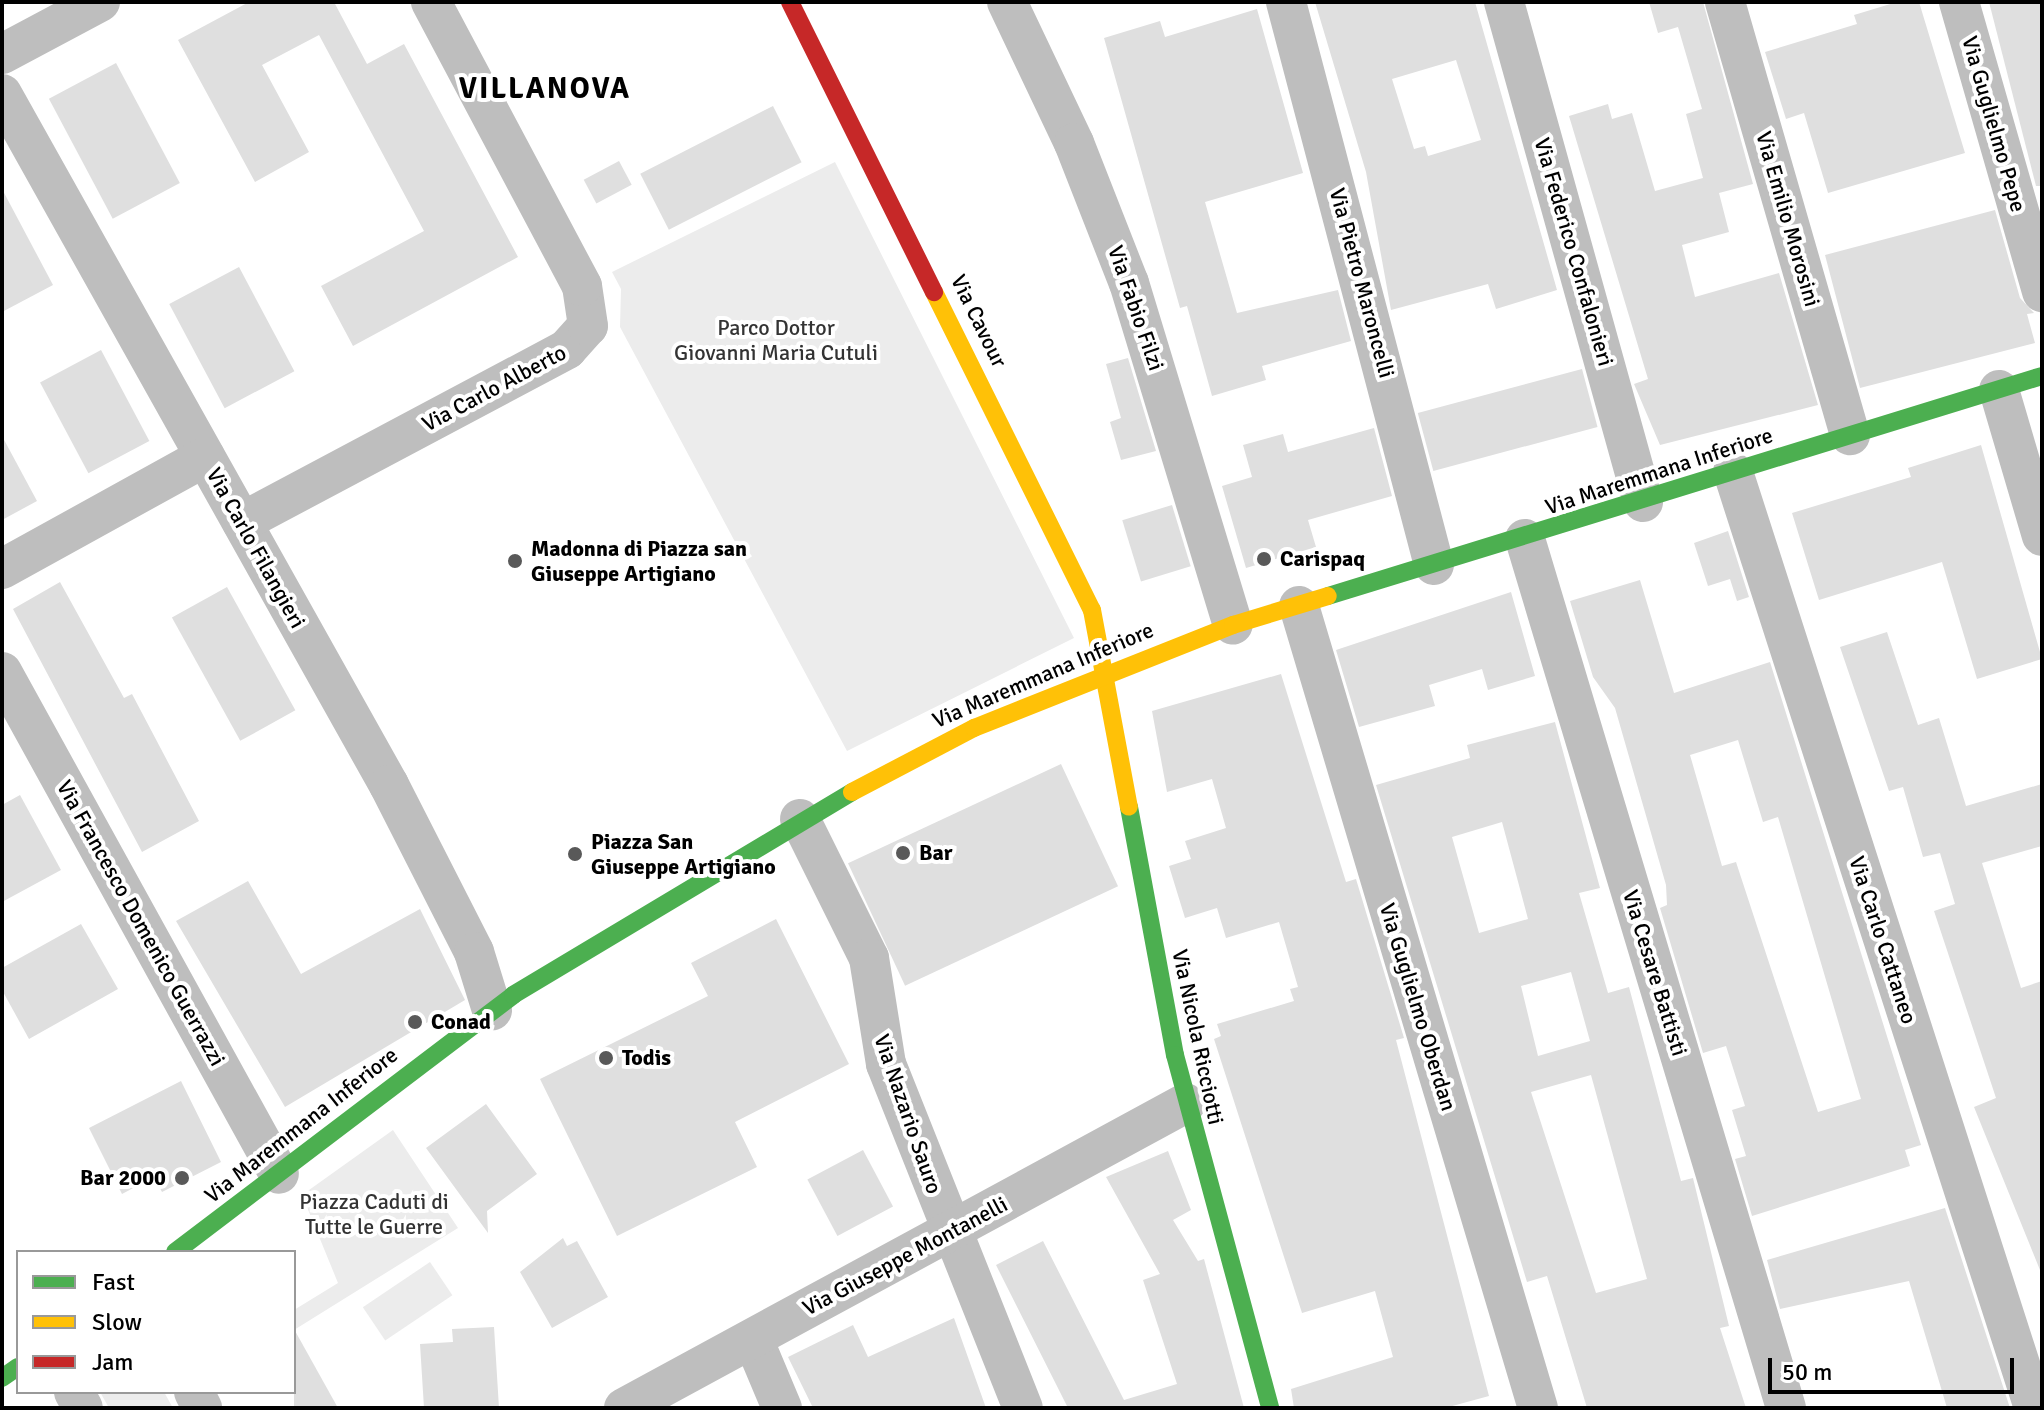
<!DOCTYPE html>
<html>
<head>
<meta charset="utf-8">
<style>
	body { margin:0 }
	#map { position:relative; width:2044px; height:1410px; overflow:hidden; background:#fff; font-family:Signika,sans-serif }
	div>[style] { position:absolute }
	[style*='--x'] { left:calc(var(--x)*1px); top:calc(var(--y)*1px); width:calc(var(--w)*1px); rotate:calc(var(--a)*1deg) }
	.green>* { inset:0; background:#ececec; transform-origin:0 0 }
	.building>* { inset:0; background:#dfdfdf; transform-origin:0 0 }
	.street>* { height:40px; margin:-20px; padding:0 20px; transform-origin:20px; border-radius:20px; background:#bebebe }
	.fast>* { height:18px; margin:-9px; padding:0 9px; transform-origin:9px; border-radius:9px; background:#4caf50 }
	.slow>* { height:18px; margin:-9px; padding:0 9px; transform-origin:9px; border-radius:9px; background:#ffc107 }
	.jam>* { height:18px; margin:-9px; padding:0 9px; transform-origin:9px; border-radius:9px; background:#c62828 }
	.dots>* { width:22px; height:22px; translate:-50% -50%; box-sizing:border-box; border:4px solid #fff; border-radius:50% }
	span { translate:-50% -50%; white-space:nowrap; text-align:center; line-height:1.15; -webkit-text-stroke:8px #fff; paint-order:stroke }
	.street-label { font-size:22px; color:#000 }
	.park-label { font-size:22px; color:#333 }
	.poi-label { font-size:22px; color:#000; font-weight:700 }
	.left { translate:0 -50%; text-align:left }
	.right { translate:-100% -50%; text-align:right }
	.district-label { font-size:30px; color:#000; font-weight:700; letter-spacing:2px }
	.frame { position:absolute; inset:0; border:4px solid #000; pointer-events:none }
	.legend { position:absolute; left:16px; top:1250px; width:280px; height:144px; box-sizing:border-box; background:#fff; border:2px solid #999; margin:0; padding:10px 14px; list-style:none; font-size:24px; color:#000 }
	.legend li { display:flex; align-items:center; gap:16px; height:40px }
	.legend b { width:40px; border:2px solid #999 }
	.scale { position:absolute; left:1768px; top:1358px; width:246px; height:36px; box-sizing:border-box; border:4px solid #000; border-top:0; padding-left:10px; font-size:24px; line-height:28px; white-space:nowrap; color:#000; -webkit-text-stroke:6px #fff; paint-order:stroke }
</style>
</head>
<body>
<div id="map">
	<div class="green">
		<i style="clip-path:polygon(835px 162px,1074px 638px,847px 751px,620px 327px,621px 289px,612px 272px)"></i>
		<i style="clip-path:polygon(393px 1130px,458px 1228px,294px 1330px,294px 1310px,338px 1283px,302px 1195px)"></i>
		<i style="left:430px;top:1262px;width:40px;height:81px;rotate:56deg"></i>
		<i style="clip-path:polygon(100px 1392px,164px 1392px,173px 1408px,109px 1408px)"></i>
	</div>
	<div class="building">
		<i style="clip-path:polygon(249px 2px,334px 2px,367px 64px,404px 44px,518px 257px,353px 346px,321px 286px,424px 231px,319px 35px,262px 65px,309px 152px,255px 182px,178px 40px)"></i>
		<i style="clip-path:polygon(evenodd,1315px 2px,1475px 2px,1557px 290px,1496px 309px,1488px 284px,1391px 310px,1366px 172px,1315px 2px,1456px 60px,1481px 140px,1428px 156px,1425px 146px,1414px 149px,1392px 79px,1456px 60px)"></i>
		<i style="clip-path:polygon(1649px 2px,1703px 2px,1753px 184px,1719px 193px,1729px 232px,1682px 245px,1695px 297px,1779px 273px,1818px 405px,1660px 445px,1634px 384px,1648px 379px,1569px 116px,1608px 104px,1612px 119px,1632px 113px,1655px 191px,1703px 178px,1686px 114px,1702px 109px,1678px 27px,1658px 33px)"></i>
		<i style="clip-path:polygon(1897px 2px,1919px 2px,1965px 153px,1828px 193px,1804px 113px,1786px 119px,1765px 52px,1857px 24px,1854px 15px)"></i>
		<i style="clip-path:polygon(1989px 2px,2042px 2px,2042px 186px,2036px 186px)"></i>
		<i style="clip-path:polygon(1257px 9px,1303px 173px,1205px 202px,1237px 313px,1338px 290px,1351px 341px,1262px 366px,1266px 380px,1212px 396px,1187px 306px,1180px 308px,1104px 38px,1160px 21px,1165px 37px)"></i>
		<i style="left:116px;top:63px;width:136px;height:76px;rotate:62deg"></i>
		<i style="left:773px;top:106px;width:63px;height:149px;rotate:63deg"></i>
		<i style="left:619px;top:161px;width:27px;height:40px;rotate:62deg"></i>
		<i style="clip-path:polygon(2px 189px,53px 285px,2px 312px)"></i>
		<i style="clip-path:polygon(1995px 210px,2020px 298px,2034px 313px,2027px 314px,2035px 343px,1860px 388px,1825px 255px)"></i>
		<i style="left:239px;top:267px;width:118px;height:79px;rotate:62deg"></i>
		<i style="left:101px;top:350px;width:103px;height:69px;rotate:62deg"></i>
		<i style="clip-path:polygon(1128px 358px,1156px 451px,1121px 460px,1110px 422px,1121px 418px,1106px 364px)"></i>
		<i style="left:1582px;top:369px;width:60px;height:170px;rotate:75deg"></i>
		<i style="clip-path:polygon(1374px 428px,1392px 496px,1308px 520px,1316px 547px,1246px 568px,1222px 486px,1252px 477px,1243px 445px,1283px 434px,1288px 452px)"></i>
		<i style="clip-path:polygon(2px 436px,37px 501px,2px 520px)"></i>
		<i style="clip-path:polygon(1981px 445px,2042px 659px,1977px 679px,1942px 562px,1819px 600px,1792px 513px,1911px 477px,1908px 468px)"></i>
		<i style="left:1172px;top:505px;width:64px;height:52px;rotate:73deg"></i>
		<i style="clip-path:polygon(1728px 531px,1749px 597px,1737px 601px,1730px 579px,1708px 586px,1694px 543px)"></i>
		<i style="clip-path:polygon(evenodd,1640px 580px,1674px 693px,1770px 662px,1921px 1145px,1905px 1150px,1910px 1166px,1752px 1216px,1735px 1159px,1746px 1156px,1732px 1110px,1745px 1106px,1726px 1046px,1703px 1053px,1660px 908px,1667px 905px,1666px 885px,1615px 708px,1593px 677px,1570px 601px,1640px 580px,1738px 740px,1763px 822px,1778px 817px,1861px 1099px,1818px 1112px,1736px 862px,1722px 866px,1690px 755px,1738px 740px)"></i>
		<i style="clip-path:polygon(60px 582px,124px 698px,132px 694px,199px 821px,142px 852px,13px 609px)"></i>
		<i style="left:227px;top:587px;width:141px;height:63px;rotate:61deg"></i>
		<i style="clip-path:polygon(1511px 592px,1535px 676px,1488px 690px,1482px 669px,1429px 685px,1435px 706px,1359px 727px,1336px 650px)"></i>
		<i style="clip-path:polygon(1887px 632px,1918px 725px,1939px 718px,1966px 806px,2042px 784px,2042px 846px,1982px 863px,2021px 988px,2042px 981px,2042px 1275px,1974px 1107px,1996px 1098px,1934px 911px,1955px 904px,1940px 853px,1923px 857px,1903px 787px,1889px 791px,1840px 647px)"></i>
		<i style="clip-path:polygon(1281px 674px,1346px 882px,1356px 879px,1404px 1038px,1396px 1040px,1489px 1396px,1445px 1408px,1294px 1408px,1291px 1389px,1393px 1357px,1375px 1291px,1302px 1313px,1214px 1039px,1221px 1036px,1217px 1024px,1294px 1001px,1290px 989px,1298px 987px,1279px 922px,1226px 938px,1217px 908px,1185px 918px,1169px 866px,1191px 859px,1185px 841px,1226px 828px,1212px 779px,1167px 792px,1152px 711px)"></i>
		<i style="clip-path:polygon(evenodd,1555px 722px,1600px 888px,1579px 893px,1608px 993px,1629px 987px,1681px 1181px,1693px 1178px,1729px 1326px,1720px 1328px,1746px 1408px,1587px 1408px,1547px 1276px,1527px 1282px,1376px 785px,1470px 758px,1467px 745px,1555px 722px,1502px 822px,1528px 919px,1479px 933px,1452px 837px,1502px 822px,1555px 722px,1571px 972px,1590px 1041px,1538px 1056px,1521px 986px,1571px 972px,1555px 722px,1591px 1075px,1647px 1279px,1596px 1293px,1531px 1092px,1591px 1075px)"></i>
		<i style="left:1061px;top:764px;width:135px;height:235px;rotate:65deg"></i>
		<i style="clip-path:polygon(20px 795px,61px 870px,2px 902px,2px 805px)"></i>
		<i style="clip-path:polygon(248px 881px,301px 974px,420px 909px,465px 1000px,285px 1107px,176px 921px)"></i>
		<i style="clip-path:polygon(776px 919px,849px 1064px,735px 1122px,757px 1167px,617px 1236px,540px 1079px,708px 996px,691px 963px)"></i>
		<i style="clip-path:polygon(81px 924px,118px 989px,29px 1039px,2px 990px,2px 968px)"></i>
		<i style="clip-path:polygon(181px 1081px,221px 1162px,162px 1192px,154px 1177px,122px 1194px,89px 1128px)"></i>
		<i style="clip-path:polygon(486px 1104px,537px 1174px,487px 1211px,488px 1233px,426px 1148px)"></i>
		<i style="left:863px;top:1150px;width:64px;height:63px;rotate:62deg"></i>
		<i style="clip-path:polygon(1168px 1151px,1191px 1210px,1173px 1220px,1198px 1261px,1204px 1259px,1244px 1408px,1068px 1408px,996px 1265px,1043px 1241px,1124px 1400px,1177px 1384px,1143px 1280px,1160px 1274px,1106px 1177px)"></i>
		<i style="clip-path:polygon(1945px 1208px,2010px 1408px,1947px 1408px,1909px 1281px,1780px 1309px,1767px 1260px)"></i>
		<i style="clip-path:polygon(563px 1238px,567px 1246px,577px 1241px,608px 1297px,552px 1328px,520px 1272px)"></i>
		<i style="clip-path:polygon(954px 1318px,986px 1408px,813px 1408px,788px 1357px,853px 1325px,868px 1357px)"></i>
		<i style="clip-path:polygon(494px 1327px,499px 1408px,424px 1408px,420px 1344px,453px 1342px,452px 1329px)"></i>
		<i style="clip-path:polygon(294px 1329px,338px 1408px,294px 1408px)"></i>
	</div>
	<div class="street">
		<i style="--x:1007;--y:2;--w:156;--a:64.6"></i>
		<i style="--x:1074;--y:143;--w:150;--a:68.6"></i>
		<i style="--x:1129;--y:283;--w:357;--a:73.1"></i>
		<i style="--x:1286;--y:2;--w:582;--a:75.27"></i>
		<i style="--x:1504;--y:2;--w:519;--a:74.46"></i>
		<i style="--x:1725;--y:2;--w:451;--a:73.9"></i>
		<i style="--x:1959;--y:2;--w:302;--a:74"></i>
		<i style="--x:2;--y:54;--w:111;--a:-28"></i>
		<i style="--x:2;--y:94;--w:792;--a:60.75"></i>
		<i style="--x:389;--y:785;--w:187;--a:63"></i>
		<i style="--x:474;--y:952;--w:61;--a:72.8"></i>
		<i style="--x:1999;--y:390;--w:152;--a:73.6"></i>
		<i style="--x:1733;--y:472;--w:983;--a:72.17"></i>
		<i style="--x:242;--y:522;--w:368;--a:-28"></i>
		<i style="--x:567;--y:349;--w:31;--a:-48"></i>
		<i style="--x:588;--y:326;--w:40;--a:-98.5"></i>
		<i style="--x:582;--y:286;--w:322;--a:-118"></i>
		<i style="--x:1525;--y:539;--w:907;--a:73.28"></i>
		<i style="--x:2;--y:569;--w:232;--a:-28.9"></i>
		<i style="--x:1299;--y:606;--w:837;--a:73.41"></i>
		<i style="--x:2;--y:672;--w:573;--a:61.11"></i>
		<i style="--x:800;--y:819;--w:155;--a:63.6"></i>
		<i style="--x:869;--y:958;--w:107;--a:80.9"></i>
		<i style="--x:886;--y:1064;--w:370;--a:68.3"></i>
		<i style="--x:753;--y:1339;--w:75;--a:67.2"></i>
		<i style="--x:74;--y:1392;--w:18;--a:61"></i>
		<i style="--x:194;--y:1392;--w:18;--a:63"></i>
		<i style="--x:624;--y:1408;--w:639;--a:-28.49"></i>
	</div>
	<div class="fast">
		<i style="--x:1328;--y:596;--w:747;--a:-17.13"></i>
		<i style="--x:1129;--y:807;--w:252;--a:79.5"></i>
		<i style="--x:1175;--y:1055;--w:366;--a:74.9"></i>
		<i style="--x:175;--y:1252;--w:425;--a:-37.2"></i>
		<i style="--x:513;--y:995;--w:395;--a:-30.9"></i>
		<i style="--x:2;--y:1378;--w:19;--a:-35"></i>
	</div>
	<div class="slow">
		<i style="--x:934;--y:292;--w:355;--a:63.6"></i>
		<i style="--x:1092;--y:610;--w:200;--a:79.4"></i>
		<i style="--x:852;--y:792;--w:138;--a:-27.7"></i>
		<i style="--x:974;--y:728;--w:279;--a:-21.7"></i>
		<i style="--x:1233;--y:625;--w:99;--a:-17"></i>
	</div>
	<div class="jam">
		<i style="--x:790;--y:2;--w:324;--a:63.6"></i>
	</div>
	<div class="dots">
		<i style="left:1264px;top:559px;background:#595959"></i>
		<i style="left:515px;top:561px;background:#595959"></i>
		<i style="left:903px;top:853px;background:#595959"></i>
		<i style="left:575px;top:854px;background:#595959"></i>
		<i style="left:415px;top:1022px;background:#595959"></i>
		<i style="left:606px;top:1058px;background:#595959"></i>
		<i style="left:182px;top:1178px;background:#595959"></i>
	</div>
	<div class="street-label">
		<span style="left:1994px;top:124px;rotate:74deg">Via Guglielmo Pepe</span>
		<span style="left:1788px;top:219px;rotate:74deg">Via Emilio Morosini</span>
		<span style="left:1574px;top:252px;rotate:74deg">Via Federico Confalonieri</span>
		<span style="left:1362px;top:283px;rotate:75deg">Via Pietro Maroncelli</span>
		<span style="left:1136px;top:308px;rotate:71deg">Via Fabio Filzi</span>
		<span style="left:979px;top:321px;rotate:64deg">Via Cavour</span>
		<span style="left:494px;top:388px;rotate:-28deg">Via Carlo Alberto</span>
		<span style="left:1659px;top:471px;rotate:-18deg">Via Maremmana Inferiore</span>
		<span style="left:256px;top:548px;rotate:61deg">Via Carlo Filangieri</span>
		<span style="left:1043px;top:675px;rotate:-23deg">Via Maremmana Inferiore</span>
		<span style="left:141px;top:923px;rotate:61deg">Via Francesco Domenico Guerrazzi</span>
		<span style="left:1883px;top:940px;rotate:72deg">Via Carlo Cattaneo</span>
		<span style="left:1655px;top:973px;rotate:73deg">Via Cesare Battisti</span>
		<span style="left:1418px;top:1007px;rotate:73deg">Via Guglielmo Oberdan</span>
		<span style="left:1198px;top:1037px;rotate:78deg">Via Nicola Ricciotti</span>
		<span style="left:908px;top:1114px;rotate:71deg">Via Nazario Sauro</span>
		<span style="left:301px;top:1125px;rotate:-38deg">Via Maremmana Inferiore</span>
		<span style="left:905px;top:1256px;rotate:-28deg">Via Giuseppe Montanelli</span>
	</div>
	<div class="park-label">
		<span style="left:776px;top:340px">Parco Dottor<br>Giovanni Maria Cutuli</span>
		<span style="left:374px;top:1214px">Piazza Caduti di<br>Tutte le Guerre</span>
	</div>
	<div class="poi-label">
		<span class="left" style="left:531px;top:561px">Madonna di Piazza san<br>Giuseppe Artigiano</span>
		<span class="left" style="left:1280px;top:559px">Carispaq</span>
		<span class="left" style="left:591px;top:854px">Piazza San<br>Giuseppe Artigiano</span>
		<span class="left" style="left:919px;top:853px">Bar</span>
		<span class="left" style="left:431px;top:1022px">Conad</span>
		<span class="left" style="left:622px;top:1058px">Todis</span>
		<span class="right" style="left:166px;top:1178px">Bar 2000</span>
	</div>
	<div class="district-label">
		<span style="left:545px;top:89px">VILLANOVA</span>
	</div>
	<div class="frame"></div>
	<ul class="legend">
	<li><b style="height:10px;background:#4caf50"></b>Fast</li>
	<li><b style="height:10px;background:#ffc107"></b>Slow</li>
	<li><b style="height:10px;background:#c62828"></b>Jam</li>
	</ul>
	<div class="scale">50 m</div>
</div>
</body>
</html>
